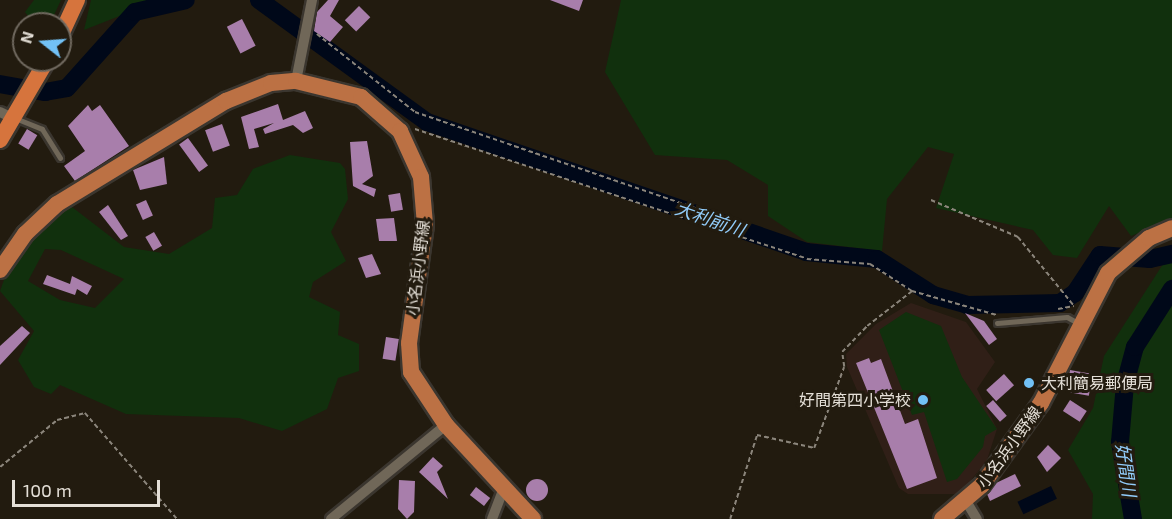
<!DOCTYPE html>
<html>
<head>
<meta charset="utf-8">
<style>
	body { margin:0 }
	#map { position:relative; width:1172px; height:519px; overflow:hidden; background:#221b0f; font-family:"Exo 2","Noto Sans JP",sans-serif }
	div>[style] { position:absolute }
	[style*='--x'] { left:calc(var(--x)*1px); top:calc(var(--y)*1px); width:calc(var(--w)*1px); rotate:calc(var(--a)*1deg) }
	.education>* { inset:0; background:#301f17 }
	.green>* { inset:0; background:#11300d }
	.water>* { inset:0; background:#000819; transform-origin:0 0 }
	.river>* { height:18px; margin:-9px; padding:0 9px; transform-origin:9px; border-radius:9px; background:#000819 }
	.building>* { inset:0; background:#a87eab; transform-origin:0 0 }
	.round { border-radius:50% }
	.path>* { height:1.5px; margin-top:-0.75px; transform-origin:0; background:repeating-linear-gradient(90deg,#8b857b 0 4.5px,transparent 0 7.5px) }
	.roads { filter:drop-shadow(2px 0 #3b362f) drop-shadow(-2px 0 #3b362f) drop-shadow(0 2px #3b362f) drop-shadow(0 -2px #3b362f) }
	.service>* { height:5px; margin:-2.5px; padding:0 2.5px; transform-origin:2.5px; border-radius:2.5px; background:#706758 }
	.minor>* { height:10px; margin:-5px; padding:0 5px; transform-origin:5px; border-radius:5px; background:#706758 }
	.primary>* { height:16px; margin:-8px; padding:0 8px; transform-origin:8px; border-radius:8px; background:#bc7144 }
	.trunk>* { height:16px; margin:-8px; padding:0 8px; transform-origin:8px; border-radius:8px; background:#d6743d }
	.dots>* { width:16px; height:16px; translate:-50% -50%; box-sizing:border-box; border:3px solid #221b0f; border-radius:50% }
	span { translate:-50% -50%; white-space:nowrap; text-align:center; line-height:1.15; -webkit-text-stroke:6px #221b0f; paint-order:stroke }
	.street-label { font-size:16px; color:#e4dfd7 }
	.poi-label { font-size:16px; color:#e4dfd7 }
	.left { translate:0 -50%; text-align:left }
	.right { translate:-100% -50%; text-align:right }
	.water-label { font-size:18px; color:#92cdfb; font-style:italic }
	.north { position:absolute; left:12px; top:12px; width:60px; height:60px; box-sizing:border-box; background:#221b0f; border:2px solid #70695f; border-radius:50%; rotate:287deg; font-size:16px; font-weight:700; line-height:24px; text-align:center; color:#e4dfd7 }
	.north::after { content:''; display:block; margin:auto; width:21px; height:27px; background:#72c1f5; clip-path:polygon(50% 0,100% 100%,50% 72%,0 100%) }
	.scale { position:absolute; left:12px; top:480px; width:148px; height:27px; box-sizing:border-box; border:3px solid #e4dfd7; border-top:0; padding-left:8px; font-size:18px; line-height:21px; white-space:nowrap; color:#e4dfd7; -webkit-text-stroke:4px #221b0f; paint-order:stroke }
</style>
</head>
<body>
<div id="map">
	<div class="education">
		<i style="clip-path:polygon(911px 303px,966px 322px,995px 362px,977px 389px,997px 429px,987px 460px,960px 494px,908px 494px,899px 488px,847px 367px,846px 354px,876px 324px)"></i>
	</div>
	<div class="green">
		<i style="clip-path:polygon(34px 0,61px 0,54px 15px,32px 21px,25px 12px)"></i>
		<i style="clip-path:polygon(91px 0,160px 0,84px 30px)"></i>
		<i style="clip-path:polygon(621px 0,1172px 0,1172px 219px,1131px 236px,1109px 206px,1077px 258px,1053px 255px,1033px 230px,936px 208px,954px 154px,928px 147px,887px 199px,882px 251px,807px 242px,768px 216px,768px 185px,727px 160px,655px 155px,605px 72px)"></i>
		<i style="clip-path:polygon(evenodd,290px 155px,340px 163px,345px 169px,348px 199px,331px 232px,346px 261px,313px 282px,309px 297px,340px 312px,338px 335px,359px 344px,359px 371px,338px 378px,327px 409px,282px 431px,239px 418px,126px 414px,60px 385px,51px 394px,34px 387px,18px 360px,34px 331px,0 291px,24px 224px,72px 207px,124px 247px,169px 254px,212px 228px,215px 198px,237px 195px,253px 169px,290px 155px,45px 249px,61px 250px,124px 279px,95px 308px,60px 300px,28px 281px,45px 249px)"></i>
		<i style="clip-path:polygon(1172px 250px,1172px 519px,1092px 519px,1093px 494px,1068px 450px,1093px 408px,1104px 356px)"></i>
		<i style="clip-path:polygon(906px 312px,941px 326px,962px 377px,997px 429px,985px 436px,983px 447px,957px 479px,947px 482px,924px 412px,912px 415px,879px 330px)"></i>
	</div>
	<div class="water">
		<i style="left:1051px;top:486px;width:14px;height:37px;rotate:65deg"></i>
	</div>
	<div class="river">
		<i style="--x:259;--y:0;--w:208;--a:36"></i>
		<i style="--x:427;--y:122;--w:401;--a:18.9"></i>
		<i style="--x:806;--y:252;--w:71;--a:5.6"></i>
		<i style="--x:877;--y:259;--w:67;--a:32.7"></i>
		<i style="--x:933;--y:295;--w:35;--a:16"></i>
		<i style="--x:967;--y:305;--w:93;--a:-1.2"></i>
		<i style="--x:1060;--y:303;--w:18;--a:-34"></i>
		<i style="--x:1075;--y:293;--w:45;--a:-56.7"></i>
		<i style="--x:1100;--y:255;--w:50;--a:4.6"></i>
		<i style="--x:1150;--y:259;--w:23;--a:-13"></i>
		<i style="--x:0;--y:84;--w:46;--a:10.1"></i>
		<i style="--x:45;--y:92;--w:22;--a:-10"></i>
		<i style="--x:67;--y:88;--w:102;--a:-48.2"></i>
		<i style="--x:135;--y:12;--w:52;--a:-13.2"></i>
		<i style="--x:1133;--y:519;--w:78;--a:-99.6"></i>
		<i style="--x:1120;--y:442;--w:58;--a:-85.1"></i>
		<i style="--x:1125;--y:384;--w:38;--a:-75"></i>
		<i style="--x:1135;--y:347;--w:69;--a:-57.5"></i>
	</div>
	<div class="building">
		<i style="clip-path:polygon(328px 0,339px 0,330px 16px,343px 27px,330px 42px,314px 31px,317px 12px)"></i>
		<i style="clip-path:polygon(550px 0,583px 0,579px 11px)"></i>
		<i style="left:359px;top:6px;width:16px;height:20px;rotate:45deg"></i>
		<i style="left:242px;top:19px;width:30px;height:17px;rotate:63deg"></i>
		<i style="clip-path:polygon(278px 104px,283px 120px,305px 111px,313px 128px,303px 133px,293px 125px,265px 134px,263px 129px,274px 123px,254px 129px,259px 147px,249px 149px,241px 117px)"></i>
		<i style="clip-path:polygon(88px 105px,92px 111px,100px 105px,129px 146px,75px 181px,64px 166px,85px 151px,68px 126px)"></i>
		<i style="left:222px;top:124px;width:23px;height:18px;rotate:70deg"></i>
		<i style="left:27px;top:129px;width:12px;height:17px;rotate:31deg"></i>
		<i style="left:188px;top:138px;width:34px;height:11px;rotate:54deg"></i>
		<i style="clip-path:polygon(367px 141px,373px 176px,362px 184px,376px 189px,374px 197px,353px 186px,350px 142px)"></i>
		<i style="clip-path:polygon(164px 157px,167px 184px,140px 190px,133px 170px)"></i>
		<i style="left:400px;top:193px;width:17px;height:12px;rotate:80deg"></i>
		<i style="left:146px;top:200px;width:17px;height:11px;rotate:66deg"></i>
		<i style="clip-path:polygon(108px 205px,128px 236px,121px 240px,99px 212px)"></i>
		<i style="clip-path:polygon(394px 218px,397px 241px,379px 241px,376px 219px)"></i>
		<i style="left:154px;top:232px;width:16px;height:10px;rotate:60deg"></i>
		<i style="clip-path:polygon(372px 254px,381px 274px,366px 278px,358px 258px)"></i>
		<i style="clip-path:polygon(47px 275px,70px 284px,72px 276px,92px 286px,87px 295px,77px 289px,75px 295px,43px 284px)"></i>
		<i style="clip-path:polygon(965px 313px,984px 321px,997px 339px,989px 345px)"></i>
		<i style="clip-path:polygon(22px 326px,30px 333px,0 365px,0 346px)"></i>
		<i style="left:386px;top:337px;width:13px;height:22px;rotate:9deg"></i>
		<i style="clip-path:polygon(869px 358px,871px 363px,881px 359px,905px 424px,918px 419px,937px 478px,907px 489px,856px 363px)"></i>
		<i style="left:1070px;top:370px;width:23px;height:22px;rotate:10deg"></i>
		<i style="left:1004px;top:374px;width:15px;height:24px;rotate:48deg"></i>
		<i style="left:993px;top:400px;width:21px;height:9px;rotate:49deg"></i>
		<i style="left:1070px;top:400px;width:20px;height:13px;rotate:33deg"></i>
		<i style="clip-path:polygon(1048px 445px,1061px 458px,1047px 472px,1037px 457px)"></i>
		<i style="clip-path:polygon(433px 457px,443px 466px,437px 472px,448px 499px,419px 472px)"></i>
		<i style="clip-path:polygon(1015px 474px,1021px 486px,990px 501px,987px 494px,996px 483px)"></i>
		<i class="round" style="left:526px;top:479px;width:22px;height:22px"></i>
		<i style="clip-path:polygon(399px 480px,415px 481px,414px 512px,407px 519px,398px 509px)"></i>
		<i style="left:476px;top:487px;width:18px;height:10px;rotate:38deg"></i>
	</div>
	<div class="path">
		<i style="--x:317;--y:34;--w:125;--a:38.5"></i>
		<i style="--x:415;--y:112;--w:309;--a:18.9"></i>
		<i style="--x:707;--y:212;--w:16;--a:105"></i>
		<i style="--x:415;--y:129;--w:413;--a:18.3"></i>
		<i style="--x:807;--y:259;--w:63;--a:4.5"></i>
		<i style="--x:870;--y:264;--w:50;--a:32.7"></i>
		<i style="--x:931;--y:200;--w:95;--a:23"></i>
		<i style="--x:1018;--y:237;--w:89;--a:50.9"></i>
		<i style="--x:1058;--y:309;--w:16;--a:-11"></i>
		<i style="--x:0;--y:467;--w:74;--a:-39.5"></i>
		<i style="--x:57;--y:420;--w:29;--a:-14"></i>
		<i style="--x:85;--y:413;--w:140;--a:49"></i>
		<i style="--x:730;--y:519;--w:88;--a:-72.2"></i>
		<i style="--x:757;--y:435;--w:58;--a:12.8"></i>
		<i style="--x:814;--y:448;--w:86;--a:-69.7"></i>
		<i style="--x:844;--y:367;--w:15;--a:-98"></i>
		<i style="--x:842;--y:352;--w:36;--a:-46"></i>
		<i style="--x:867;--y:326;--w:57;--a:-37.9"></i>
		<i style="--x:912;--y:291;--w:88;--a:15.8"></i>
	</div>
	<div class="roads">
		<div class="service">
			<i style="--x:15;--y:118;--w:29;--a:22"></i>
			<i style="--x:42;--y:129;--w:34;--a:58"></i>
			<i style="--x:997;--y:323;--w:70;--a:-4.9"></i>
			<i style="--x:1067;--y:317;--w:13;--a:29"></i>
		</div>
		<div class="minor">
			<i style="--x:296;--y:81;--w:83;--a:-78.8"></i>
			<i style="--x:0;--y:112;--w:14;--a:25"></i>
			<i style="--x:966;--y:501;--w:21;--a:59"></i>
			<i style="--x:331;--y:519;--w:149;--a:-39.3"></i>
			<i style="--x:492;--y:519;--w:30;--a:-69"></i>
		</div>
		<div class="primary">
			<i style="--x:0;--y:270;--w:44;--a:-55.2"></i>
			<i style="--x:25;--y:234;--w:44;--a:-43.2"></i>
			<i style="--x:57;--y:204;--w:198;--a:-31.4"></i>
			<i style="--x:226;--y:101;--w:48;--a:-21.8"></i>
			<i style="--x:271;--y:83;--w:25;--a:-5"></i>
			<i style="--x:296;--y:81;--w:67;--a:13.8"></i>
			<i style="--x:361;--y:97;--w:52;--a:41.1"></i>
			<i style="--x:400;--y:131;--w:51;--a:65.5"></i>
			<i style="--x:421;--y:177;--w:48;--a:85.2"></i>
			<i style="--x:425;--y:225;--w:119;--a:97.7"></i>
			<i style="--x:409;--y:343;--w:29;--a:86"></i>
			<i style="--x:411;--y:372;--w:64;--a:56.6"></i>
			<i style="--x:446;--y:425;--w:128;--a:47.2"></i>
			<i style="--x:942;--y:519;--w:52;--a:-40.4"></i>
			<i style="--x:982;--y:485;--w:101;--a:-54.3"></i>
			<i style="--x:1041;--y:403;--w:146;--a:-62.7"></i>
			<i style="--x:1108;--y:273;--w:54;--a:-40.5"></i>
			<i style="--x:1149;--y:238;--w:25;--a:-23"></i>
		</div>
		<div class="trunk">
			<i style="--x:60;--y:37;--w:41;--a:-65.3"></i>
			<i style="--x:0;--y:140;--w:93;--a:-59.6"></i>
		</div>
	</div>
	<div class="dots">
		<i style="left:1029px;top:383px;background:#72c1f5"></i>
		<i style="left:923px;top:400px;background:#72c1f5"></i>
	</div>
	<div class="street-label">
		<span style="left:418px;top:268px;rotate:-83deg">小名浜小野線</span>
		<span style="left:1009px;top:447px;rotate:-54deg">小名浜小野線</span>
	</div>
	<div class="poi-label">
		<span class="left" style="left:1041px;top:383px">大利簡易郵便局</span>
		<span class="right" style="left:911px;top:400px">好間第四小学校</span>
	</div>
	<div class="water-label">
		<span style="left:710px;top:219px;rotate:19deg">大利前川</span>
		<span style="left:1126px;top:470px;rotate:82deg">好間川</span>
	</div>
	<div class="north">N</div>
	<div class="scale">100 m</div>
</div>
</body>
</html>
